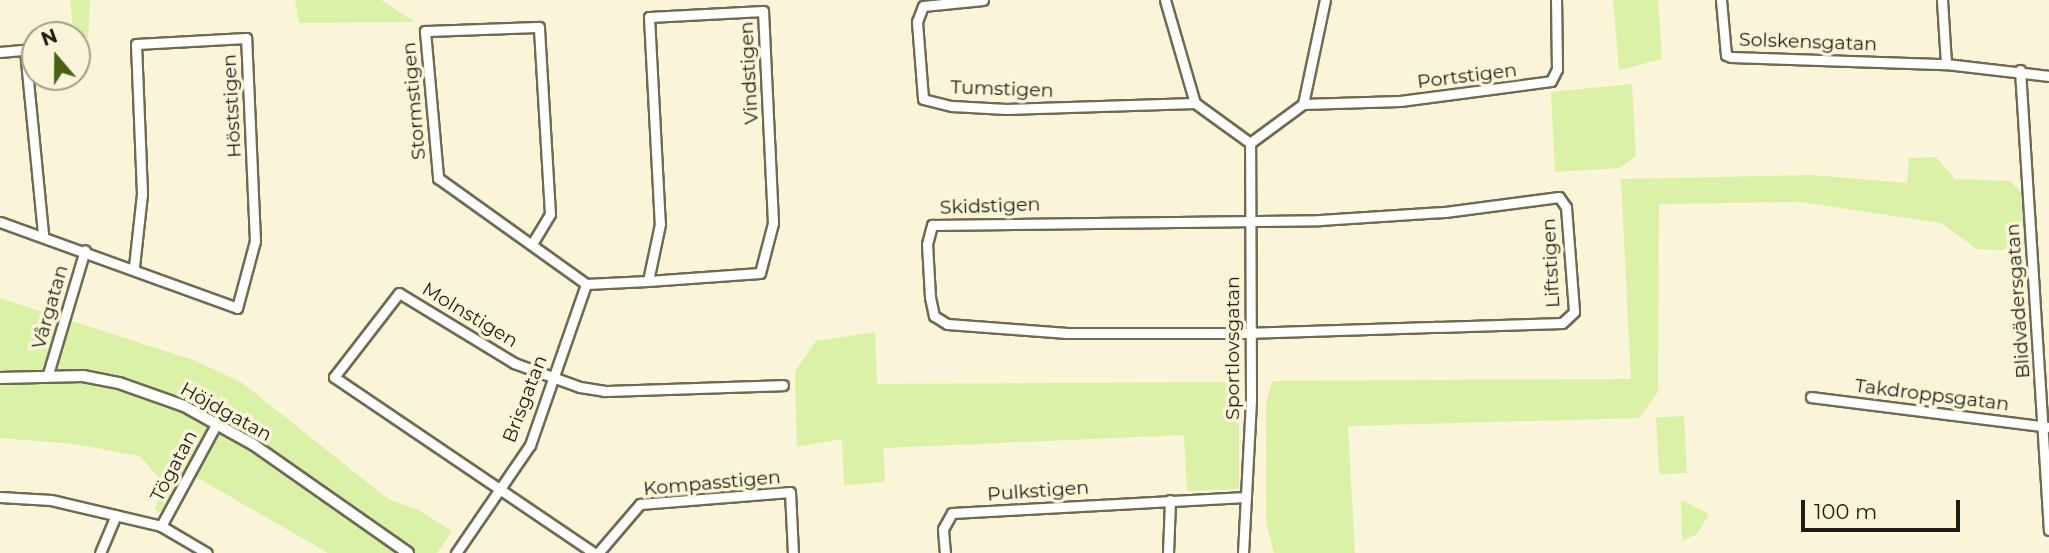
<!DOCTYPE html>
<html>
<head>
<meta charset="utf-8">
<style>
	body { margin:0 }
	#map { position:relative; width:2049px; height:553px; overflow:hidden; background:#faf5d8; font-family:Montserrat,sans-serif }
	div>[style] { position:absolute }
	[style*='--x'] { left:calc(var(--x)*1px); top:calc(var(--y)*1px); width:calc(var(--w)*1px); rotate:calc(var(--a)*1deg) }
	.green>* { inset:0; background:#daf1a7; transform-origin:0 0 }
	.roads { filter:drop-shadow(2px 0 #6f6a52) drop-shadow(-2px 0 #6f6a52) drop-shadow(0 2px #6f6a52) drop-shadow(0 -2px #6f6a52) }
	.minor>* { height:9px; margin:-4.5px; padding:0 4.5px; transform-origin:4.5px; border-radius:4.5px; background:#fff }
	.tertiary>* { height:10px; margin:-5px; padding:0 5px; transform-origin:5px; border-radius:5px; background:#fff }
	span { translate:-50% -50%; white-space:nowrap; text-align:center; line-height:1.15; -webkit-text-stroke:7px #faf5d8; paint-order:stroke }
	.street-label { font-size:19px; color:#1f1d13 }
	.north { position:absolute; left:21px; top:21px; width:70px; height:70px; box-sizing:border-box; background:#faf5d8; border:2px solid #a29f89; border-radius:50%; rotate:340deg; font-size:19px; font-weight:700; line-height:28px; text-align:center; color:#1f1d13 }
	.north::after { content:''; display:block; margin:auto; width:24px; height:32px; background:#476214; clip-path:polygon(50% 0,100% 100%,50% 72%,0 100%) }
	.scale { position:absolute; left:1801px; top:500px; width:159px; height:32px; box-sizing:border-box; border:4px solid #1f1d13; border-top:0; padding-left:9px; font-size:21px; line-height:24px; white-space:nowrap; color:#1f1d13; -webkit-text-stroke:5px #faf5d8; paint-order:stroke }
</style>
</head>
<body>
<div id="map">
	<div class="green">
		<i style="clip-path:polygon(70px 0,90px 0,88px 38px,74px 35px)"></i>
		<i style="clip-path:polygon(295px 0,381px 0,415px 22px,299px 23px)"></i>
		<i style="clip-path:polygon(1613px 0,1658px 0,1662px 59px,1619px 70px)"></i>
		<i style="clip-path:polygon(1632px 84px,1636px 156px,1620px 168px,1555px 172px,1551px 92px)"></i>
		<i style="clip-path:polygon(1936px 157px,1955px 179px,2010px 181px,2022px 193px,2025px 251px,1977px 249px,1941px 223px,1801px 202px,1659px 204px,1658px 392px,1639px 418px,1348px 426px,1355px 553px,1274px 553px,1266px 523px,1266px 404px,1272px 381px,1631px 379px,1621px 179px,1812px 175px,1907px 183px,1909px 158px)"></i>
		<i style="clip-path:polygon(0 298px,193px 360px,241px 382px,388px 499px,419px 510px,452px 531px,437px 553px,328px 553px,184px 470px,162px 513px,155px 510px,163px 483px,140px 456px,74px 444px,0 438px)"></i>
		<i style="clip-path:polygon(875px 332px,877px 384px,1239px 382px,1239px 489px,1187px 491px,1184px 435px,883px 448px,885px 482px,844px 485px,842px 439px,797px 447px,795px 371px,816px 341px)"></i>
		<i style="left:1684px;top:416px;width:57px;height:28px;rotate:87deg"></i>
		<i style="clip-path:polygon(1681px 500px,1709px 514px,1697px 534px,1682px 541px)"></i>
	</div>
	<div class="roads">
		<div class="minor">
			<i style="--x:983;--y:0;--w:60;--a:174.3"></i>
			<i style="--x:923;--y:6;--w:17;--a:111"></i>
			<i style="--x:917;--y:22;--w:77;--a:85.5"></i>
			<i style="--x:923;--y:99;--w:30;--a:14"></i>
			<i style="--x:952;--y:106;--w:54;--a:3.2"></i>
			<i style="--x:1006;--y:109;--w:189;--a:-1.8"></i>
			<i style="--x:1165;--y:0;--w:107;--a:73.8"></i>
			<i style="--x:1195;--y:103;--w:68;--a:36"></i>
			<i style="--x:1721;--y:0;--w:55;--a:84.8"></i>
			<i style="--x:1726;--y:55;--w:5;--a:22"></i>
			<i style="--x:1731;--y:57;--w:215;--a:1.9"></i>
			<i style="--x:1946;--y:64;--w:104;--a:6.6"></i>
			<i style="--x:1942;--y:0;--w:64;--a:86.4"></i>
			<i style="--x:0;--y:52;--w:25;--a:-5"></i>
			<i style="--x:25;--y:50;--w:186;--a:84.4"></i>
			<i style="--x:2020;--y:70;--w:461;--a:86.4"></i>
			<i style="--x:1303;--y:104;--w:97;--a:-1.8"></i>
			<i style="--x:1400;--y:101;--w:152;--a:-7.5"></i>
			<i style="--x:1551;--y:81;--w:13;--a:-63"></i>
			<i style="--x:1557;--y:69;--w:69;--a:-90.8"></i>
			<i style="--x:1250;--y:143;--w:66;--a:-36.3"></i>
			<i style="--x:1303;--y:104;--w:106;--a:-78.1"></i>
			<i style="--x:1559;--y:197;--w:12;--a:55"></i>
			<i style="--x:1566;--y:207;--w:105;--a:85.6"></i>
			<i style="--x:1574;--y:312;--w:16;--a:137"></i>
			<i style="--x:1562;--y:323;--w:310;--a:178.2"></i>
			<i style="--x:1252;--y:333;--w:185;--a:180"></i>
			<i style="--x:1067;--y:333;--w:120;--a:-175.7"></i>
			<i style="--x:947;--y:324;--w:15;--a:-148"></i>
			<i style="--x:934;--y:316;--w:19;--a:-102"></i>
			<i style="--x:930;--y:297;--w:53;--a:-93.2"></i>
			<i style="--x:927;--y:244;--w:20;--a:-75"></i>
			<i style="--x:932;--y:225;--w:388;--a:-0.7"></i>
			<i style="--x:1320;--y:220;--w:125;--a:-3.7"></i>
			<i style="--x:1445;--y:212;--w:115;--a:-7.5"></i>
			<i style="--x:0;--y:222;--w:252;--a:19.9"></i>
			<i style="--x:237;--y:308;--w:69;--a:-75"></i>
			<i style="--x:255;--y:241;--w:203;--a:-92.5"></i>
			<i style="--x:246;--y:38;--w:110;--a:176.9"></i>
			<i style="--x:136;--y:44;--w:150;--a:87.7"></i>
			<i style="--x:142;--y:194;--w:73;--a:96.3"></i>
			<i style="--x:532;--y:244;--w:35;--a:-59"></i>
			<i style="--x:550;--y:214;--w:187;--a:-93.4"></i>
			<i style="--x:539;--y:27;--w:114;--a:178"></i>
			<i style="--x:425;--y:31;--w:148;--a:84.9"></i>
			<i style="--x:438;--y:178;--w:182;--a:35.6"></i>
			<i style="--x:586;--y:284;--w:62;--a:-2.8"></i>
			<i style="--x:648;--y:281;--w:112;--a:-4.1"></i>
			<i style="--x:760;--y:273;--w:52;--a:-75.4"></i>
			<i style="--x:773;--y:223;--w:212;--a:-92.7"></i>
			<i style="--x:763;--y:11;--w:114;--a:177"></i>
			<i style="--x:649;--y:17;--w:207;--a:87"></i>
			<i style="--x:660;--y:224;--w:58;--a:101.9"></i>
			<i style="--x:48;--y:374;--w:129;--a:-73.4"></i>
			<i style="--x:1811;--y:397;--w:240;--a:7.2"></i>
			<i style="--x:0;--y:497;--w:51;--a:3.4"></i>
			<i style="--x:51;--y:500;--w:113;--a:13.3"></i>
			<i style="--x:161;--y:526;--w:53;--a:30.4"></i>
			<i style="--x:161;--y:526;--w:117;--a:-61.5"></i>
			<i style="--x:100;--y:553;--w:41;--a:-67.2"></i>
			<i style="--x:456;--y:553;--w:131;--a:-55.6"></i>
			<i style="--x:530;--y:445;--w:170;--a:-70.8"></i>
			<i style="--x:594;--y:553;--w:314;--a:-145.9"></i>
			<i style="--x:334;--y:377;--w:106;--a:-52.3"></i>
			<i style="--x:399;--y:293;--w:135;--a:31.3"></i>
			<i style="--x:514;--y:363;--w:70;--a:20"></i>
			<i style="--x:580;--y:387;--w:24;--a:9"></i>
			<i style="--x:604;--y:391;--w:179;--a:-1.9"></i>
			<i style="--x:598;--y:553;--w:65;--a:-49.4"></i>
			<i style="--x:640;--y:504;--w:150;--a:-4.6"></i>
			<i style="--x:790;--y:492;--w:61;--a:87.2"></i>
			<i style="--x:945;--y:553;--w:24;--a:-95"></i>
			<i style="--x:943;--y:529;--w:18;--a:-61"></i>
			<i style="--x:952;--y:513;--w:294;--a:-3.1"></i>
			<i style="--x:1168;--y:553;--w:53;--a:-87.8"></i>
			<i style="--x:1243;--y:553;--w:154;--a:-87"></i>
			<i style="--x:1251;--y:399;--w:256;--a:-90.2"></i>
		</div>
		<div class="tertiary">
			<i style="--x:0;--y:378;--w:83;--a:-1.4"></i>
			<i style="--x:83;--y:376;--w:37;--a:11"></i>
			<i style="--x:119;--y:383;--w:69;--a:19.5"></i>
			<i style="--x:184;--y:406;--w:80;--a:29.1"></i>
			<i style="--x:254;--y:445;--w:188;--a:35"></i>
		</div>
	</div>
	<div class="street-label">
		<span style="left:1808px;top:42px;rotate:2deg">Solskensgatan</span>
		<span style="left:749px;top:73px;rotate:-93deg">Vindstigen</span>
		<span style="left:1467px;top:76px;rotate:-7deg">Portstigen</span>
		<span style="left:1002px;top:89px;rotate:2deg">Tumstigen</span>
		<span style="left:414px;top:101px;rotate:-95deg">Stormstigen</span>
		<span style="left:232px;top:106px;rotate:-93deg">Höststigen</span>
		<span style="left:990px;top:206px;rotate:-2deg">Skidstigen</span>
		<span style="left:1551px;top:263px;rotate:-93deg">Liftstigen</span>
		<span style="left:2018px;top:301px;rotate:-94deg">Blidvädersgatan</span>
		<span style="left:50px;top:307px;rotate:-74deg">Vårgatan</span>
		<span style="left:470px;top:315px;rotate:31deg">Molnstigen</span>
		<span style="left:1233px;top:348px;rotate:-90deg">Sportlovsgatan</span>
		<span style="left:1932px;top:395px;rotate:7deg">Takdroppsgatan</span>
		<span style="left:525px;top:399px;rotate:-69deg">Brisgatan</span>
		<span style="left:226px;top:412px;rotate:29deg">Höjdgatan</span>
		<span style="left:174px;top:466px;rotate:-62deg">Tögatan</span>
		<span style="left:712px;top:483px;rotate:-5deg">Kompasstigen</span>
		<span style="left:1038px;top:491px;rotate:-4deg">Pulkstigen</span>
	</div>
	<div class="north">N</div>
	<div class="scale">100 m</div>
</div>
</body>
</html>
